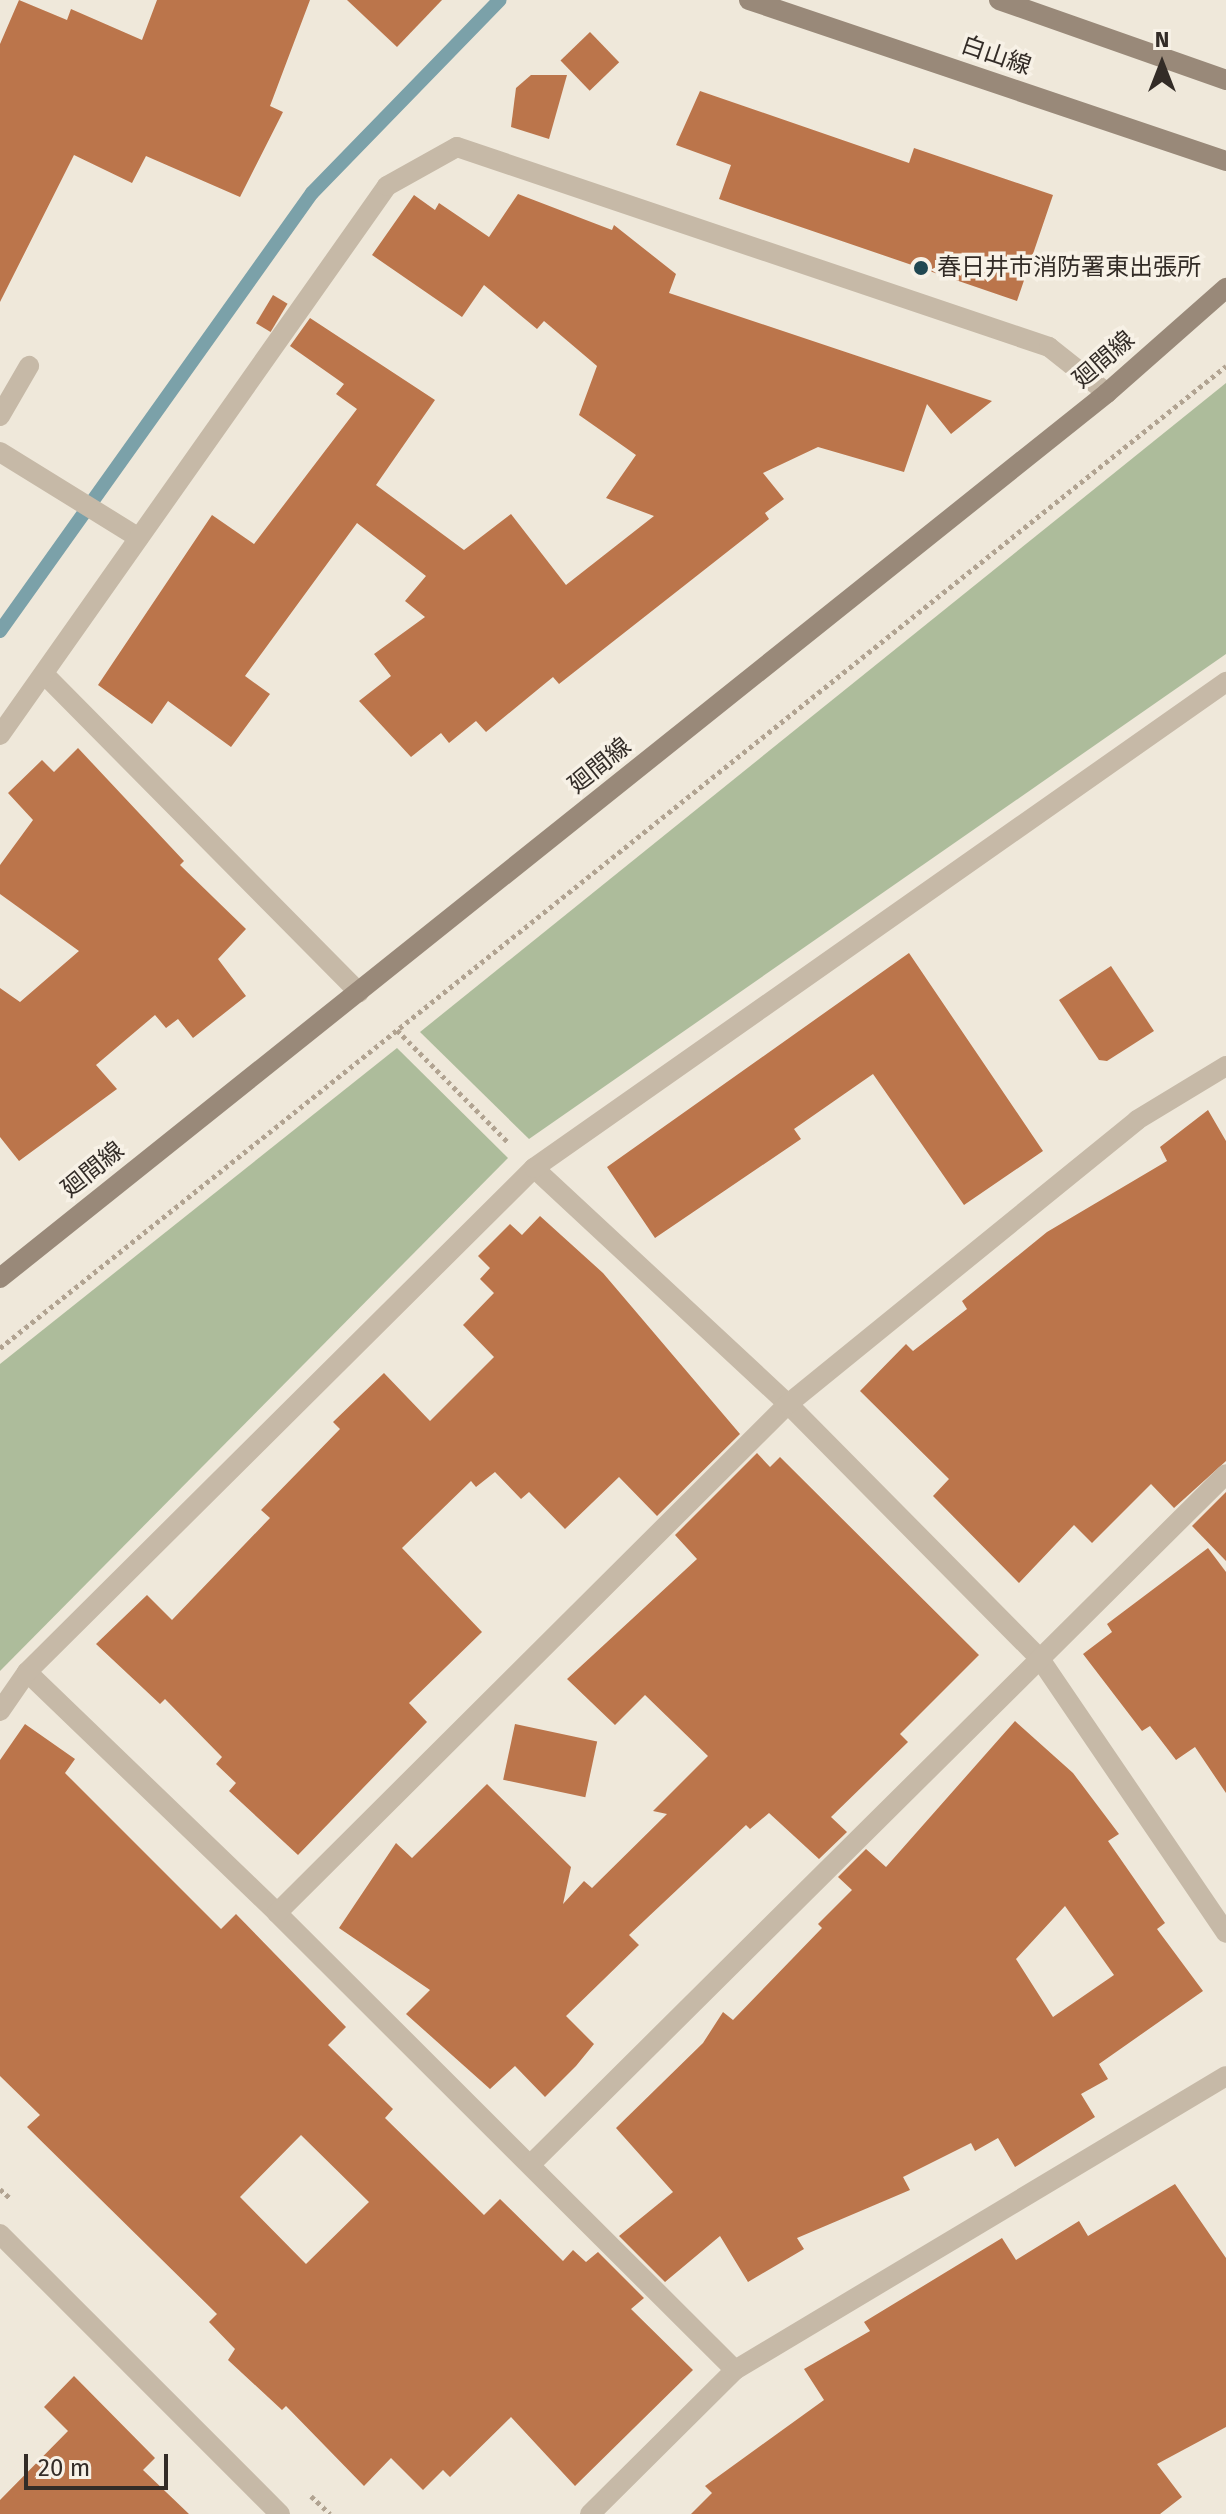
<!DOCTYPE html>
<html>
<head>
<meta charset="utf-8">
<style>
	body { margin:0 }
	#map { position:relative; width:1226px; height:2514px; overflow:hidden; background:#efe8da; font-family:"Fira Sans","Noto Sans JP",sans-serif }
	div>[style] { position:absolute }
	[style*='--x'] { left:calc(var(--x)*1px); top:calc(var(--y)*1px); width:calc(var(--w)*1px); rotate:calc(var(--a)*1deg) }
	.green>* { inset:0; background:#adbc9b }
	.stream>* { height:14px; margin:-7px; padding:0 7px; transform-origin:7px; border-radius:7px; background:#7ba1a9 }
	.building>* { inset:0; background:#bb754b; transform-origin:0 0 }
	.path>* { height:5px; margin-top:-2.5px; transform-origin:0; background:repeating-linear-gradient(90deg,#b1a391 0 4px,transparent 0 8px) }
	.street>* { height:20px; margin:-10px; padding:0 10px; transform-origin:10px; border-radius:10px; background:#c6b9a7 }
	.secondary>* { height:20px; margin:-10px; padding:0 10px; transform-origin:10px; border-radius:10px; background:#998979 }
	.dots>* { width:22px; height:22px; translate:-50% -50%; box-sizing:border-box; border:4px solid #f7f1e6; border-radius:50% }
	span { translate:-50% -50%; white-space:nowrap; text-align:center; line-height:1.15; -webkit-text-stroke:7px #f7f1e6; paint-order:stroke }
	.street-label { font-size:24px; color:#332c27 }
	.poi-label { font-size:24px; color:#332c27 }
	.left { translate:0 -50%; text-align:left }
	.north { position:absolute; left:1122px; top:24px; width:80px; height:80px; -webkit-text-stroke:6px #f7f1e6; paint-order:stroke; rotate:0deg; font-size:22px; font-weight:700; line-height:32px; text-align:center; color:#332c27 }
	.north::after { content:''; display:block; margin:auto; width:28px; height:36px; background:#332c27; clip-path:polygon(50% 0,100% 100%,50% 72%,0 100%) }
	.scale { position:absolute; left:24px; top:2454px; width:144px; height:36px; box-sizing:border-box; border:4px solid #332c27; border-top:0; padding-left:10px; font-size:24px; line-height:28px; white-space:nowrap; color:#332c27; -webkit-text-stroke:6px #f7f1e6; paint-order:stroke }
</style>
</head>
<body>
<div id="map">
	<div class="green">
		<i style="clip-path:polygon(1226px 383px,1226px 654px,529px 1139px,420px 1032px)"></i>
		<i style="clip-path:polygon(397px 1048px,508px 1158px,0 1671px,0 1364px)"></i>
	</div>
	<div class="stream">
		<i style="--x:0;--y:631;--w:538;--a:-54.54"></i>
		<i style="--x:312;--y:193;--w:269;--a:-45.8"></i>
	</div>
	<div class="building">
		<i style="clip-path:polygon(19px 0,67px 20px,71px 9px,142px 40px,157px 0,310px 0,270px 106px,283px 112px,240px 197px,146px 156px,132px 183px,74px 155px,0 302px,0 44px)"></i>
		<i style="clip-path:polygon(347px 0,442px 0,397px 47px)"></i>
		<i style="left:590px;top:32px;width:42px;height:41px;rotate:46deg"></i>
		<i style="clip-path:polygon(531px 75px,567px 75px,549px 139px,511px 127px,516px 88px)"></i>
		<i style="clip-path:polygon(700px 91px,909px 163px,914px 148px,1053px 195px,1017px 301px,719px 199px,731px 165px,676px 145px)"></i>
		<i style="clip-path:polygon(518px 194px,612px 230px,614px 225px,676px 274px,669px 293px,992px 401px,951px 434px,927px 404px,904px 472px,818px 447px,763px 473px,784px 499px,765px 513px,769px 519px,559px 684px,553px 677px,486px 732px,476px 721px,449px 743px,441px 733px,411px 757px,359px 701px,391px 676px,374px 654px,425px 617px,405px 601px,426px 576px,357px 523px,245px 676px,270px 694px,231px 747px,168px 701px,152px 724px,98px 685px,212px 515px,254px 544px,357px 409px,336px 394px,344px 384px,290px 346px,310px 318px,435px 400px,376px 485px,464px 550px,511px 514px,566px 585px,654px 516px,606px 498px,636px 455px,579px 415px,597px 366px,544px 321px,537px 329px,484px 285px,462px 317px,372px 255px,414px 195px,435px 210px,439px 203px,489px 237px)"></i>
		<i style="left:273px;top:295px;width:17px;height:33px;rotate:31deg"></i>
		<i style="clip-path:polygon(78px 748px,184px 861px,180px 865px,246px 929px,218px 959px,246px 996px,193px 1038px,178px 1019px,166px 1028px,155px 1015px,96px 1065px,117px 1089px,19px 1161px,0 1137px,0 988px,20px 1002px,79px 951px,0 894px,0 865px,33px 820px,8px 793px,42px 760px,54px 772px)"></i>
		<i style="clip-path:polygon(909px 953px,1043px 1151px,964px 1205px,873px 1074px,794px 1129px,801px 1139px,655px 1238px,607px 1167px)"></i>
		<i style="clip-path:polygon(1111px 966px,1154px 1031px,1107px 1061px,1099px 1060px,1059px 1000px)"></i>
		<i style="clip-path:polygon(1208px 1110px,1226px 1141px,1226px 1461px,1174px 1508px,1151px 1484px,1092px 1543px,1074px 1525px,1019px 1583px,933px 1496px,949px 1479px,860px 1391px,906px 1344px,913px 1351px,967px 1309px,962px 1301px,1047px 1232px,1167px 1161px,1160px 1147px)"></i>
		<i style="clip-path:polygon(540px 1216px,603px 1273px,740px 1434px,657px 1516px,619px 1477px,565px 1529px,529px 1492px,521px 1499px,495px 1472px,476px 1487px,471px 1481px,402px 1548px,482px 1632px,409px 1703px,427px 1722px,298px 1855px,229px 1791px,236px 1783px,216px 1764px,222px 1757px,165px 1699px,160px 1704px,96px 1644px,147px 1595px,172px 1620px,270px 1518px,261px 1510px,340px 1429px,333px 1422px,384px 1373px,430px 1421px,494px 1357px,463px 1325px,494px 1293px,480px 1279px,490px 1268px,478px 1256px,510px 1224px,522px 1235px)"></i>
		<i style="clip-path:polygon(757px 1453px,770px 1467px,780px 1457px,979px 1655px,900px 1734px,908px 1742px,831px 1817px,847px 1832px,819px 1859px,769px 1813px,750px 1829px,746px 1825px,629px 1935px,639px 1945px,566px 2016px,594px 2044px,576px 2066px,545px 2097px,515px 2066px,490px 2089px,406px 2014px,430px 1990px,339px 1928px,396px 1843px,412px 1858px,487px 1784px,571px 1867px,563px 1904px,584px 1881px,592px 1888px,667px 1814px,653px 1811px,708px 1756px,645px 1695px,615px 1725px,567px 1679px,697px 1559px,675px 1535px)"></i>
		<i style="clip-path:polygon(1226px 1492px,1226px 1561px,1192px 1526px)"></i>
		<i style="clip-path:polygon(1208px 1548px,1226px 1572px,1226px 1793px,1195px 1747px,1176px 1760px,1150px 1726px,1142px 1731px,1083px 1654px,1112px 1632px,1107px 1624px)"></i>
		<i style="clip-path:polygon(evenodd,1015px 1721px,1073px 1773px,1119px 1834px,1108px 1841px,1165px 1923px,1157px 1929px,1203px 1991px,1099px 2064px,1108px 2079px,1081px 2094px,1095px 2117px,1015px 2167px,998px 2138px,975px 2151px,971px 2143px,903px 2177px,910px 2190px,797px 2238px,804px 2249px,748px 2282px,720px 2236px,665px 2282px,619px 2236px,673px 2192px,616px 2128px,703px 2043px,723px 2012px,733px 2020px,822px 1928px,818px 1924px,852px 1890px,838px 1877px,866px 1849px,886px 1867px,1015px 1721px,1065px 1906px,1114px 1975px,1053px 2017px,1016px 1959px,1065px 1906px)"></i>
		<i style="clip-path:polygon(evenodd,25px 1724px,75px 1759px,65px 1773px,221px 1929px,236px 1914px,346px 2027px,328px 2045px,393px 2109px,385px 2118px,484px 2215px,500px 2199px,563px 2261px,573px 2250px,586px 2262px,598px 2252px,644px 2298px,631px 2309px,693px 2370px,575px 2486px,511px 2417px,450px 2477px,443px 2470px,423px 2490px,391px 2458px,364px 2486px,286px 2406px,282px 2410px,228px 2360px,235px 2349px,209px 2322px,217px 2314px,27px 2127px,40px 2115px,0 2076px,0 1760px,25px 1724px,301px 2135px,369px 2202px,306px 2264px,240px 2197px,301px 2135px)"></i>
		<i style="left:515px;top:1724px;width:84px;height:57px;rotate:12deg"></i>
		<i style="clip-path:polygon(1175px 2184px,1226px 2258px,1226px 2427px,1157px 2464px,1182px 2497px,1160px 2514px,691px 2514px,712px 2493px,705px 2486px,824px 2400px,804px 2369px,870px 2331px,864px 2322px,1002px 2238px,1016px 2260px,1079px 2221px,1088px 2236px)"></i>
		<i style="clip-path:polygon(74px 2376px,155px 2458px,143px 2470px,189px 2514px,0 2514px,0 2500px,68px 2431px,44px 2407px)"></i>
	</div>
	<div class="path">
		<i style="--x:397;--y:1030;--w:159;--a:45.3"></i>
		<i style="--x:0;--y:1348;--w:1571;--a:-38.69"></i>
		<i style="--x:0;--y:2189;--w:15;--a:42"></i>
		<i style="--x:311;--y:2496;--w:26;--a:43"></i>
	</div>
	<div class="street">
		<i style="--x:0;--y:416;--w:58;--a:-59.9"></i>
		<i style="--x:0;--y:452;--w:163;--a:31.7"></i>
		<i style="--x:44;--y:674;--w:448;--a:45.3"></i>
		<i style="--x:0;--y:735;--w:672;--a:-54.82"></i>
		<i style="--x:387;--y:186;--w:80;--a:-29.1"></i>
		<i style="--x:457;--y:147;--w:625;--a:18.67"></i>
		<i style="--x:1049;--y:347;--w:74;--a:38.4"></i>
		<i style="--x:534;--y:1168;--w:347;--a:42.9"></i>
		<i style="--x:788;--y:1404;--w:359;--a:45.3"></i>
		<i style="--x:1040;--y:1659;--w:331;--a:55.8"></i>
		<i style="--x:27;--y:1672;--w:347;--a:43.9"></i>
		<i style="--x:277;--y:1913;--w:647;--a:44.94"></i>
		<i style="--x:0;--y:1711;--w:47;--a:-55.3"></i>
		<i style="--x:27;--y:1672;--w:715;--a:-44.83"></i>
		<i style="--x:534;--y:1168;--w:846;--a:-35.08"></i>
		<i style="--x:277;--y:1913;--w:721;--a:-44.89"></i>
		<i style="--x:788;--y:1404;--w:450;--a:-39.1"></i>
		<i style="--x:1137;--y:1120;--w:104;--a:-31.2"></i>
		<i style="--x:531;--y:2164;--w:979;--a:-44.79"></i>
		<i style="--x:0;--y:2234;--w:396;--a:45"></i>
		<i style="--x:590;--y:2514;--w:204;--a:-44.8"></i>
		<i style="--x:735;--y:2370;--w:572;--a:-30.91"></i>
	</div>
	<div class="secondary">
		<i style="--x:749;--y:0;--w:503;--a:18.65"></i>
		<i style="--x:999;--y:0;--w:241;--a:19.4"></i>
		<i style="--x:0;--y:1278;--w:1417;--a:-38.64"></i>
		<i style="--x:1107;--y:393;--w:159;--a:-41.4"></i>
	</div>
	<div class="dots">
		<i style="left:921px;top:268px;background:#204751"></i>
	</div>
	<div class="street-label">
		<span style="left:996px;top:56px;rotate:19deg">白山線</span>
		<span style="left:1104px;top:360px;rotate:-41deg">廻間線</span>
		<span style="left:600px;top:766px;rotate:-39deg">廻間線</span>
		<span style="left:93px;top:1170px;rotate:-39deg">廻間線</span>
	</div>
	<div class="poi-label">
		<span class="left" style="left:937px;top:268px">春日井市消防署東出張所</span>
	</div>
	<div class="north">N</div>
	<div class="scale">20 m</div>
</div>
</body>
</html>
